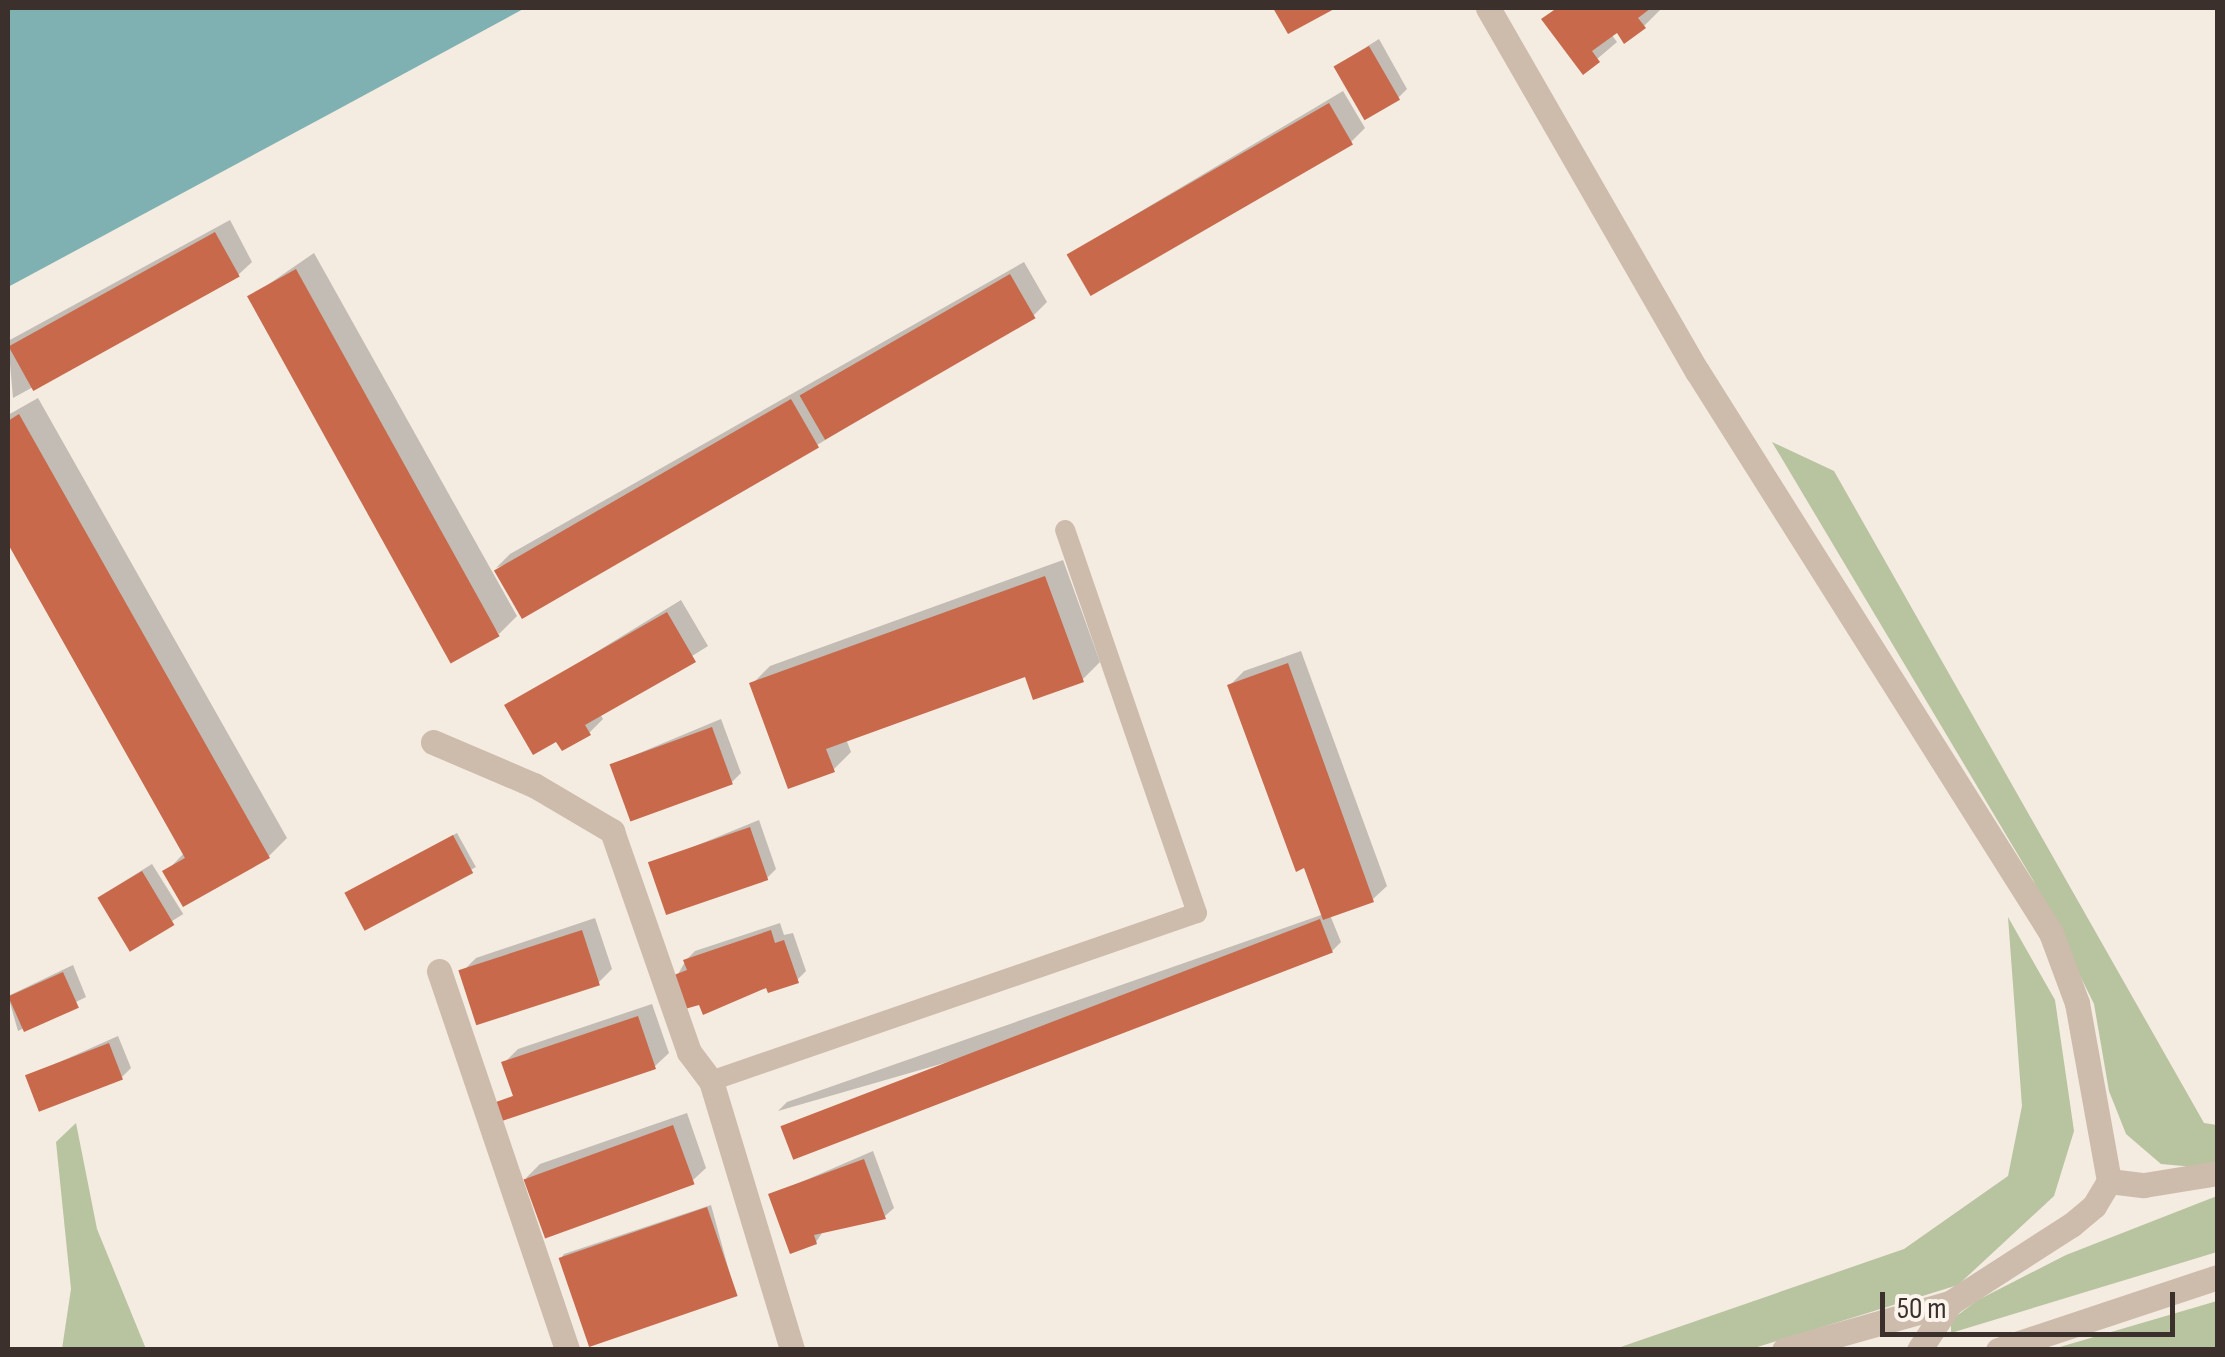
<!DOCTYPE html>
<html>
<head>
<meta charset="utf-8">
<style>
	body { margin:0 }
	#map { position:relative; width:2225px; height:1357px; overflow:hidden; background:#f4ebe1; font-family:"Sofia Sans Condensed",sans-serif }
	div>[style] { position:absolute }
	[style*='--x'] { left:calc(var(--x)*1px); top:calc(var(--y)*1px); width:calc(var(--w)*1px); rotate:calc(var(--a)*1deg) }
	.green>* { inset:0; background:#b8c4a0 }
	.water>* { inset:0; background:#7fb0b2 }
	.shadow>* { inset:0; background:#0003; transform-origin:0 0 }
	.building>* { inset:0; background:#c8694b; transform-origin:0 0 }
	.service>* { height:20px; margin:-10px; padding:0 10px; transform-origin:10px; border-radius:10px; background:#cdbbac }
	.minor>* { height:25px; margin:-12.5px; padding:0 12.5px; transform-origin:12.5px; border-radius:12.5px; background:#cdbbac }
	.tertiary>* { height:25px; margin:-12.5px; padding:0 12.5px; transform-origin:12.5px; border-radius:12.5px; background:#cdbbac }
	span { translate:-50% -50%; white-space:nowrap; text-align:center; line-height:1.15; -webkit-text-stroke:8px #fbf5ee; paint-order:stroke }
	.frame { position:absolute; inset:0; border:10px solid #3b302b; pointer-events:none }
	.scale { position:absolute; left:1880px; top:1292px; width:295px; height:45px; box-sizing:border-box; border:5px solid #3b302b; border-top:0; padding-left:12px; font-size:30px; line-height:35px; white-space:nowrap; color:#3b302b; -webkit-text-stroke:8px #fbf5ee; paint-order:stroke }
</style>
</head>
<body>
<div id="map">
	<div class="green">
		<i style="clip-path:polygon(1772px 442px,1834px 471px,2204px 1123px,2217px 1125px,2217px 1162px,2205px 1168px,2161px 1164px,2126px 1134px,2109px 1091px,2094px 1004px,2033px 880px)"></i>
		<i style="clip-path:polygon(2008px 917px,2055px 1000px,2074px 1131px,2054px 1196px,1958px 1285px,1751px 1349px,1612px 1350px,1904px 1249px,2008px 1176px,2022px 1106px)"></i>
		<i style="clip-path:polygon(76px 1123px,97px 1229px,146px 1349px,62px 1349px,71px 1289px,56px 1142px)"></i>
		<i style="clip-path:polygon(2217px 1196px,2217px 1252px,1951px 1333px,1951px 1320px,1978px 1300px,2066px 1255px)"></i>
		<i style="clip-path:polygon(2217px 1301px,2217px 1349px,2052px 1349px,2053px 1349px)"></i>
	</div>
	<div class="water">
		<i style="clip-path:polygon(525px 8px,335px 111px,8px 287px,8px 9px)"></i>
	</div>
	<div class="shadow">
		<i style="clip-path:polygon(1556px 8px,1662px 8px,1644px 26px,1611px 34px,1617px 42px,1583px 71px,1545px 19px)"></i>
		<i style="clip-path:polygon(1379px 39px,1407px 89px,1398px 98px,1336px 66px)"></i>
		<i style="clip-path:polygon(1343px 91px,1365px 128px,1351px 142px,1069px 254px)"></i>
		<i style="clip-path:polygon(230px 220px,252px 262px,238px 275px,13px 398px,8px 341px)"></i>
		<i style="clip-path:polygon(314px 253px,517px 616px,499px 634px,250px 297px)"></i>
		<i style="clip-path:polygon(1024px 262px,1047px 302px,1033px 316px,817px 445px,496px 568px,510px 554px)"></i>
		<i style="clip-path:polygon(38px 398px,287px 838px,269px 856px,166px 872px,185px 852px,8px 539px,8px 415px)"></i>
		<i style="clip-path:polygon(1063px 560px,1100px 662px,1082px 680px,1026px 674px,846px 739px,851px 752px,833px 770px,752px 684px,770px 666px)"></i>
		<i style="clip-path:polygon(681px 600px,708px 646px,600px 714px,603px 719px,589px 733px,557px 739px,508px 706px)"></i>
		<i style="clip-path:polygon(1301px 651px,1387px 886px,1373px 899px,1330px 915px,1341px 942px,1332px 951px,778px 1111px,787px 1102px,1324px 914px,1230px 685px,1244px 671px)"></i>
		<i style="clip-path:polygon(721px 719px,741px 773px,732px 782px,613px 764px)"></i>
		<i style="clip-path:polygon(759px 820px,776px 869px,767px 878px,651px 864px)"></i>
		<i style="left:457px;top:833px;width:39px;height:119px;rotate:61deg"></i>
		<i style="left:152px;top:864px;width:59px;height:62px;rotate:58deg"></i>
		<i style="clip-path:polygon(595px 918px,612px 969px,598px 983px,462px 972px,476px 958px)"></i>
		<i style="clip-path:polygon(780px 923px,784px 935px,793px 933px,806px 971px,797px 980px,768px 985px,705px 1012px,677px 976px,686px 960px,695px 951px)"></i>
		<i style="clip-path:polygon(73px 965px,86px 997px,18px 1031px,8px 996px)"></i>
		<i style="clip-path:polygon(652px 1004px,669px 1053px,655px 1066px,498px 1103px,515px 1095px,504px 1063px,518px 1049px)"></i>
		<i style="clip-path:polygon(118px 1036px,131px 1068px,122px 1077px,28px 1076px)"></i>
		<i style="clip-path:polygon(687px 1113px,706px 1168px,692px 1181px,526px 1178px,540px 1164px)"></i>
		<i style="clip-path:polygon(873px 1151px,894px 1208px,885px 1216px,824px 1230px,816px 1242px,771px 1195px)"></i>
		<i style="clip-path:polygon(711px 1205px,735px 1293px,561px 1258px,564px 1254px)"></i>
	</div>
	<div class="building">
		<i style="clip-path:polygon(1273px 8px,1336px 8px,1288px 34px)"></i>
		<i style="clip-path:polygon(1557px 8px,1651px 8px,1638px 18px,1646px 28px,1624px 44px,1617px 33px,1592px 51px,1600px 62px,1583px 75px,1541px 19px)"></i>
		<i style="left:1369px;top:46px;width:62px;height:41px;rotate:60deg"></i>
		<i style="left:1329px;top:103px;width:48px;height:303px;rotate:60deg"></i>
		<i style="left:215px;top:232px;width:51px;height:236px;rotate:61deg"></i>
		<i style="left:296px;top:269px;width:420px;height:56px;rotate:61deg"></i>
		<i style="left:1010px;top:274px;width:51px;height:243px;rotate:60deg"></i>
		<i style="left:791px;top:399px;width:56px;height:343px;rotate:60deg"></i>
		<i style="clip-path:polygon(19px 414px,270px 858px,183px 907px,162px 871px,185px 858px,8px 544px,8px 421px)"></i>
		<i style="clip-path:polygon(1045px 576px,1084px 682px,1033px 700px,1025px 677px,826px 749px,835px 772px,788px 789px,749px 683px)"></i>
		<i style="clip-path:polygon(667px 612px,696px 662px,585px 725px,591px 735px,562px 751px,556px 742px,533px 755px,504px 705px)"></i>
		<i style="clip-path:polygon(1288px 663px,1374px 902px,1323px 920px,1304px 868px,1296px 872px,1227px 685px)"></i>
		<i style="left:712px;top:727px;width:61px;height:109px;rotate:70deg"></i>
		<i style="left:750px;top:827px;width:56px;height:108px;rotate:71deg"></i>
		<i style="left:453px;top:835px;width:43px;height:123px;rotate:62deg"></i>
		<i style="left:142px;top:871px;width:63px;height:52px;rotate:59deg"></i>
		<i style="left:1320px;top:919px;width:36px;height:578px;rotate:69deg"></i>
		<i style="left:582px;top:930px;width:58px;height:130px;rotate:72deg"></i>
		<i style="clip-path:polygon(771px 930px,775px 943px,784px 940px,799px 983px,768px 993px,766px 988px,703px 1015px,699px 1005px,685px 1009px,674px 975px,687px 970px,683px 960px)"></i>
		<i style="left:63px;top:972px;width:39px;height:60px;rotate:66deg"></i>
		<i style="clip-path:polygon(638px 1016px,656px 1069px,502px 1121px,496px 1102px,513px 1096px,501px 1062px)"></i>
		<i style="left:109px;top:1043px;width:39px;height:90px;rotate:69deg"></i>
		<i style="left:673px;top:1125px;width:63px;height:159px;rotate:70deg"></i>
		<i style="clip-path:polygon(864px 1159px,886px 1219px,814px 1235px,817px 1244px,790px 1254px,768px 1194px)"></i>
		<i style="left:707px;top:1207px;width:94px;height:157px;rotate:71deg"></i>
	</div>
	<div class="service">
		<i style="--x:711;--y:1081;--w:514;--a:-19.07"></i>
		<i style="--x:1197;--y:913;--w:405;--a:-109"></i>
	</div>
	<div class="minor">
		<i style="--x:1488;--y:8;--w:419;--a:60.1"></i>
		<i style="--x:1697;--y:371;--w:664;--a:57.79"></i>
		<i style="--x:2051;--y:933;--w:75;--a:69.6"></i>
		<i style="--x:2077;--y:1003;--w:181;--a:79.8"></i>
		<i style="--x:2109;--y:1181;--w:29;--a:121"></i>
		<i style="--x:2094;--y:1206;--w:30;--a:140"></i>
		<i style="--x:2071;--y:1225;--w:144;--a:147.2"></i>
		<i style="--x:1950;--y:1303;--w:56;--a:123.4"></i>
		<i style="--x:433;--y:742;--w:110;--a:23.1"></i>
		<i style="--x:534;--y:785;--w:91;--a:30.5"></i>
		<i style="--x:612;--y:831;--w:234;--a:70.8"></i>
		<i style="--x:689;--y:1052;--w:36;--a:53"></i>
		<i style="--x:711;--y:1081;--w:281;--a:73.2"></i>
		<i style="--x:439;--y:971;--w:400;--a:71.3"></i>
		<i style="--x:2109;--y:1181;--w:35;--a:7"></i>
		<i style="--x:2144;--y:1185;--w:75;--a:-9.2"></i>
		<i style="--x:1784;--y:1350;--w:173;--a:-15.8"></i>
	</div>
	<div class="tertiary">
		<i style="--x:1998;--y:1350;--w:232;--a:-18.4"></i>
	</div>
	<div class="frame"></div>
	<div class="scale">50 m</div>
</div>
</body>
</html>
